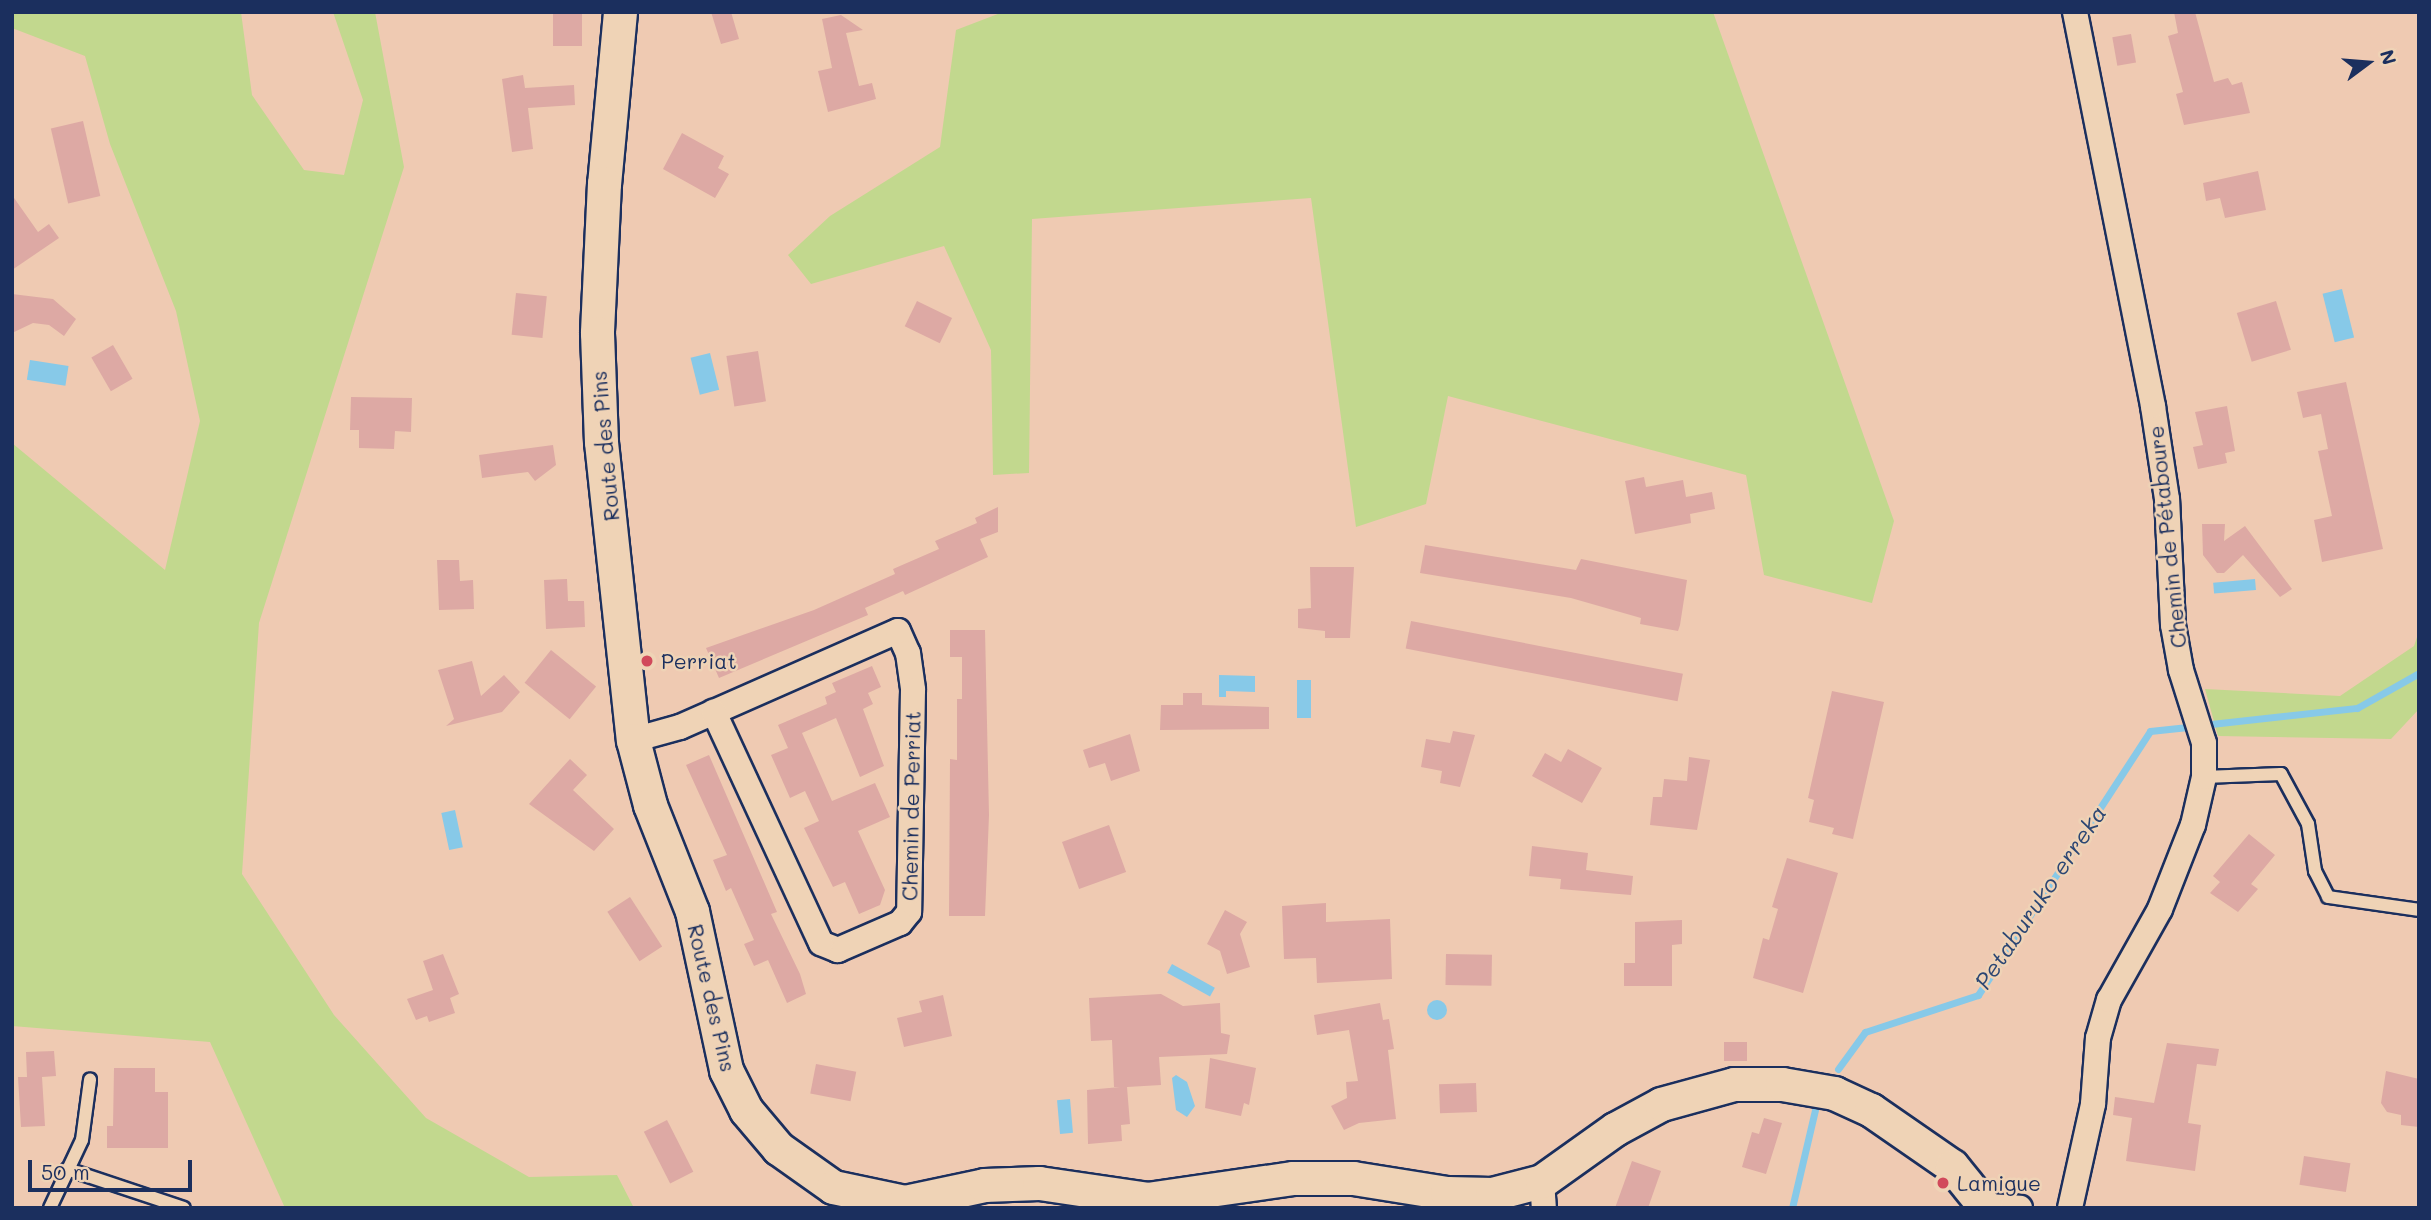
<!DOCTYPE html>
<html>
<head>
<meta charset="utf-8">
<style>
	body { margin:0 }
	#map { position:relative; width:2431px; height:1220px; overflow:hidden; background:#efcab2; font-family:Mali,sans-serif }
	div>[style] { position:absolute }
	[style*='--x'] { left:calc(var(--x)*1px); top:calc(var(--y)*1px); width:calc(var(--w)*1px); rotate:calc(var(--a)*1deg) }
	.green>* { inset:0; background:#c2d88e }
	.water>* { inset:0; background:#87c9e8; transform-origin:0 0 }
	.round { border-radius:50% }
	.stream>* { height:7px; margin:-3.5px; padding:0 3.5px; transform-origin:3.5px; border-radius:3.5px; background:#87c9e8 }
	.building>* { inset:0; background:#dda9a4; transform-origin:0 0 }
	.roads { filter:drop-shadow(2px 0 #1b2f5e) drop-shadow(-2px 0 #1b2f5e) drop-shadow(0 2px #1b2f5e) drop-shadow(0 -2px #1b2f5e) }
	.lane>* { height:12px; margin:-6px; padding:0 6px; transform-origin:6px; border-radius:6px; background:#efd3b6 }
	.street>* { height:24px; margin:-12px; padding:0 12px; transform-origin:12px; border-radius:12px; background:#efd3b6 }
	.secondary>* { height:33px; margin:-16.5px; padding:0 16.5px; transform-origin:16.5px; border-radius:16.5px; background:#efd3b6 }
	.dots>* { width:19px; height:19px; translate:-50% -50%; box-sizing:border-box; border:4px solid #efd3b6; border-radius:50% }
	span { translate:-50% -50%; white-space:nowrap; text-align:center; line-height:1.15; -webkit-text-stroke:5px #efd3b6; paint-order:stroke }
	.street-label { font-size:21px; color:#1b2f5e }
	.poi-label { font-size:21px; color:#1b2f5e }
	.left { translate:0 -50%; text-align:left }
	.water-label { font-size:23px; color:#2b4673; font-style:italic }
	.frame { position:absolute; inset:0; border:14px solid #1b2f5e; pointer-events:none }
	.north { position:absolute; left:2333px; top:28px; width:70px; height:70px; -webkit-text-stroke:5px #efd3b6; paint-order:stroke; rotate:74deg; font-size:19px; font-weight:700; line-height:28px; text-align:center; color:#1b2f5e }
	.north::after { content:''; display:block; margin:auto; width:24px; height:32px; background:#1b2f5e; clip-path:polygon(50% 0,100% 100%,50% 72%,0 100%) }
	.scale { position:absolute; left:28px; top:1160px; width:164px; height:32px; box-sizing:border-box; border:4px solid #1b2f5e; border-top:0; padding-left:9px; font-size:21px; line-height:24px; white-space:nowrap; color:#1b2f5e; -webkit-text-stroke:5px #efd3b6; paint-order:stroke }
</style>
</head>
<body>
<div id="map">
	<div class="green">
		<i style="clip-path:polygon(12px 12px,241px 12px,252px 95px,304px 170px,344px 175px,363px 100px,333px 12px,375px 12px,404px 167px,259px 623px,242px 874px,334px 1015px,426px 1118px,529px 1177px,617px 1175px,634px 1208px,285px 1208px,210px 1042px,12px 1026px,12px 443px,165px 570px,200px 421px,176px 311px,110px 144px,85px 56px,12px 28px)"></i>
		<i style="clip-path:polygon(1003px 12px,1713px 12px,1894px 521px,1872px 603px,1764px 575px,1746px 475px,1448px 396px,1426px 504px,1356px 527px,1311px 198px,1032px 219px,1029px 473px,993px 475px,991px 350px,944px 246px,811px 284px,788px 255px,830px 216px,940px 147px,956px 30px)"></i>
		<i style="clip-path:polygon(2419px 631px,2419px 709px,2391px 739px,2218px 736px,2205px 689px,2340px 696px,2414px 646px)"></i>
	</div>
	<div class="water">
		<i style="left:2342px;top:289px;width:50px;height:20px;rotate:76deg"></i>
		<i style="left:710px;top:353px;width:38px;height:20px;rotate:76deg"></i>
		<i style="left:30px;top:360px;width:39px;height:20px;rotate:9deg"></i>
		<i style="left:2255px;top:579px;width:11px;height:42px;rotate:85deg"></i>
		<i style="clip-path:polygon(1219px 675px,1255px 676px,1255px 692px,1226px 691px,1226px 697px,1219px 697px)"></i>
		<i style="left:1297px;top:680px;width:14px;height:38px"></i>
		<i style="left:455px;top:810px;width:38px;height:14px;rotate:78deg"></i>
		<i style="left:1172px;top:964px;width:49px;height:10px;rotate:29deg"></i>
		<i class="round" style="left:1427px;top:1000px;width:20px;height:20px"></i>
		<i style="clip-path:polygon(1176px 1075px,1187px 1082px,1195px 1106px,1187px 1117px,1176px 1110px,1172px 1078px)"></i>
		<i style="left:1070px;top:1099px;width:34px;height:13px;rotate:85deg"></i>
	</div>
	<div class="stream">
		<i style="--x:2211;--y:724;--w:147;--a:-6.3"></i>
		<i style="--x:2357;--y:708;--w:71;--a:-29.4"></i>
		<i style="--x:1838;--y:1069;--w:46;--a:-53.9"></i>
		<i style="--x:1865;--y:1032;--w:119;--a:-18.1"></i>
		<i style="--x:1978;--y:995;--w:315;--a:-56.9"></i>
		<i style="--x:2150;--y:731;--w:38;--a:-6"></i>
		<i style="--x:1792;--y:1208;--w:105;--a:-76.8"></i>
	</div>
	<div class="building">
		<i style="left:553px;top:12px;width:29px;height:34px"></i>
		<i style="clip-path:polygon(711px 12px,731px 12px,739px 39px,721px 44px)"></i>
		<i style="clip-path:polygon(2174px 12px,2195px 12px,2214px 82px,2228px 78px,2232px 85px,2242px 82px,2250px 113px,2184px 125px,2176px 94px,2183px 92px,2168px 36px,2178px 33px)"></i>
		<i style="clip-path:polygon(841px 15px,863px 30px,846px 33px,859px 86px,872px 83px,876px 99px,828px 112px,818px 71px,832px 68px,822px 19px)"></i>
		<i style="left:2131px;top:34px;width:29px;height:19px;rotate:80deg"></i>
		<i style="clip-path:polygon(523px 75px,525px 88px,574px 85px,575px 105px,528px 108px,533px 149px,512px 152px,502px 79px)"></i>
		<i style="left:83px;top:121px;width:77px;height:33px;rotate:77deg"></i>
		<i style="clip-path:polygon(682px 133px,724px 156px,718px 168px,729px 174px,715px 198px,663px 169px)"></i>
		<i style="clip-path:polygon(2258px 171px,2266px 210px,2225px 218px,2220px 198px,2206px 201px,2203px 183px)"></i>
		<i style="clip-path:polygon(12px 195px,38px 232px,49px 224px,59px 238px,12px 270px)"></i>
		<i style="left:516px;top:293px;width:31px;height:42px;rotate:6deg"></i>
		<i style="clip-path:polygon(12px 294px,53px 299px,76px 319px,64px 336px,49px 325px,33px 323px,12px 333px)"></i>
		<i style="left:917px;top:301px;width:39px;height:28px;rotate:26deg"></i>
		<i style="left:2276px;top:301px;width:51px;height:41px;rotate:73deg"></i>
		<i style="left:113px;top:345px;width:39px;height:25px;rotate:60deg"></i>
		<i style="left:758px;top:351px;width:51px;height:32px;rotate:81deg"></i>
		<i style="clip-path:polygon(2346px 382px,2383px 549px,2322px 562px,2314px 520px,2332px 516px,2318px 451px,2328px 449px,2321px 414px,2303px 418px,2297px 392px)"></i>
		<i style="clip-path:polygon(351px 397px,412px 398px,411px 432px,395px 431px,394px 449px,359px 448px,359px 430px,350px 430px)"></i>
		<i style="clip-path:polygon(2227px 406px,2235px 451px,2225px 453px,2227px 463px,2198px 469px,2193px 447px,2203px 445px,2195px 412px)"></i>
		<i style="clip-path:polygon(553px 445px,556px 465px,535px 481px,528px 472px,482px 478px,479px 455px)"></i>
		<i style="clip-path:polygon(1644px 477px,1646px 487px,1683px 480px,1686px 497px,1712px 492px,1715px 509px,1690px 514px,1691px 523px,1635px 534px,1625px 481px)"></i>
		<i style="clip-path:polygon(998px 507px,998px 532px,980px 539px,988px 557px,905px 595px,903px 591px,865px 608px,868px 615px,719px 678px,706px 648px,814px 610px,895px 574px,893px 569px,939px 549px,935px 541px,977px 523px,975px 518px)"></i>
		<i style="clip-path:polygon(2202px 524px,2225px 524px,2224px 541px,2245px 526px,2292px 589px,2280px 597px,2243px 555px,2224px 573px,2217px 573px,2203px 555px)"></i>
		<i style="clip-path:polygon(1425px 545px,1576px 570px,1581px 559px,1687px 580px,1680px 625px,1678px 631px,1640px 624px,1641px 618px,1571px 598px,1420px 573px)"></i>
		<i style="clip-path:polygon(437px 560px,459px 560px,460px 581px,473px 580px,474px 609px,439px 610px)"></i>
		<i style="clip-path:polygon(1310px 567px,1354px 567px,1350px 638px,1325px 638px,1325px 631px,1298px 628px,1298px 609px,1311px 608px)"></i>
		<i style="clip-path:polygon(567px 579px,568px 601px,584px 601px,585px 627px,546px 629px,544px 580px)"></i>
		<i style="left:1411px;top:621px;width:277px;height:28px;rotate:11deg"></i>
		<i style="clip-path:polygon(950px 630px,985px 630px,989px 815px,985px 916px,949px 916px,950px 759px,957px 760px,957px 699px,962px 699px,962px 657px,950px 657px)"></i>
		<i style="left:551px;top:650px;width:58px;height:42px;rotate:39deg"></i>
		<i style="clip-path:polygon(472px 661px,481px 696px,504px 675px,520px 692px,502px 712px,446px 726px,454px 719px,438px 670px)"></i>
		<i style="clip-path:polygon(872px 666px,881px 687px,868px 693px,873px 704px,863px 709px,884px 766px,860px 777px,836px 718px,802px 733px,832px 801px,875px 783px,890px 817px,858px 831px,885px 890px,880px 905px,859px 914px,845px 882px,833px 887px,804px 828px,819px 821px,805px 791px,790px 798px,771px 755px,788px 748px,778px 725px,827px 704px,825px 697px,836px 692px,832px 683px)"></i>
		<i style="clip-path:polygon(1832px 691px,1884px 702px,1853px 839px,1832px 834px,1834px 828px,1809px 822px,1814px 800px,1808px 798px)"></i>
		<i style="clip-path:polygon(1183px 693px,1202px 693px,1202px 705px,1269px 707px,1269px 729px,1160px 730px,1161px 705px,1183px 705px)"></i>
		<i style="clip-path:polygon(1453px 731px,1475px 735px,1460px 787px,1440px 783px,1442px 771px,1421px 767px,1426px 739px,1450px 743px)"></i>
		<i style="clip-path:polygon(1130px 734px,1140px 771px,1111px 781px,1105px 763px,1089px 768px,1083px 750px)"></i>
		<i style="clip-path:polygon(1568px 749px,1602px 768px,1582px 803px,1532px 776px,1545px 753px,1561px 762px)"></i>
		<i style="clip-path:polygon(709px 755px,777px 912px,771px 914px,800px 974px,806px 994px,787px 1003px,768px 960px,754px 966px,744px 944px,754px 940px,731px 888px,726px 891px,713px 860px,727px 855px,686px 765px)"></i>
		<i style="clip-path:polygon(1689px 757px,1710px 760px,1697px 830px,1650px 825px,1653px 797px,1662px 797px,1664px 779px,1687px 781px)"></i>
		<i style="clip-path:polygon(570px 759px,587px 775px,573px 790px,614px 829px,594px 851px,529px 804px)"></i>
		<i style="left:1109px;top:825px;width:50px;height:50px;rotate:70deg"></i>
		<i style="clip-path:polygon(2249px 834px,2275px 855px,2251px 884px,2258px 889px,2238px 912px,2210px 893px,2220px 882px,2213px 876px)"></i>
		<i style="clip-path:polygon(1532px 846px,1588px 853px,1586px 870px,1633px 876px,1631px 895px,1560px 889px,1561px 879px,1529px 876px)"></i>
		<i style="clip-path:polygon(1787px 858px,1838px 873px,1803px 993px,1753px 978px,1763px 938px,1769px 940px,1778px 909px,1772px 907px)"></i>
		<i style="left:630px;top:897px;width:59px;height:27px;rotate:57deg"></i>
		<i style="clip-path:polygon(1326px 903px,1326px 922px,1390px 919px,1392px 979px,1317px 983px,1316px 958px,1284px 959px,1282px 906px)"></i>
		<i style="clip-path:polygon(1225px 910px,1247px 922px,1240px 934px,1250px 967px,1227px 974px,1220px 951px,1207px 944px)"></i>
		<i style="clip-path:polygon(1682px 920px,1682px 944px,1672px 945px,1672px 986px,1624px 986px,1624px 963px,1635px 963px,1635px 922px)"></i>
		<i style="clip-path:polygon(443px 954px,459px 994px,450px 998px,455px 1013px,429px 1022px,427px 1016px,416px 1020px,407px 999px,433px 990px,423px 961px)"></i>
		<i style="left:1446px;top:954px;width:46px;height:31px;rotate:1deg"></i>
		<i style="clip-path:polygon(1161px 994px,1183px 1006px,1220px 1003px,1221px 1033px,1230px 1035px,1227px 1054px,1159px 1057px,1161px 1085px,1127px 1087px,1130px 1124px,1121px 1125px,1122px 1141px,1088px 1144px,1087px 1090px,1120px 1087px,1114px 1087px,1112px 1040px,1091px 1041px,1089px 998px)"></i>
		<i style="clip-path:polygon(943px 995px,952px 1036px,904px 1047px,897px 1018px,922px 1012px,919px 1001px)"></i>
		<i style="clip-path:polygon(1380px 1003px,1383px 1020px,1389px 1019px,1394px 1049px,1388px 1050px,1396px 1119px,1359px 1123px,1344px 1130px,1331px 1106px,1347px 1098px,1346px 1082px,1358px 1081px,1349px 1030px,1317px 1035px,1314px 1015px)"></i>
		<i style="left:1724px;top:1042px;width:23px;height:19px"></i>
		<i style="clip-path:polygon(2167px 1043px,2219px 1049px,2216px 1066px,2197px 1064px,2188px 1123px,2201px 1125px,2195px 1171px,2126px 1161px,2132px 1118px,2113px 1115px,2115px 1097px,2154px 1103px)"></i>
		<i style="clip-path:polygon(54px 1051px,56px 1076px,42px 1077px,45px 1126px,21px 1127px,18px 1077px,27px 1077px,26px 1052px)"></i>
		<i style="clip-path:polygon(1210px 1058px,1256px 1068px,1249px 1105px,1244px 1103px,1241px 1116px,1205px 1108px)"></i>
		<i style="left:816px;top:1064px;width:41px;height:30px;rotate:11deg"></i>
		<i style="clip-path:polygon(114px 1068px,155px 1068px,155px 1092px,168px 1092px,168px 1148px,107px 1148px,107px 1126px,113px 1126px)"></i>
		<i style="clip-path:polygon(2386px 1071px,2419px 1079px,2419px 1127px,2401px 1125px,2401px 1115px,2387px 1112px,2381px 1103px)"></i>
		<i style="left:1476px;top:1083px;width:29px;height:37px;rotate:88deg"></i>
		<i style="clip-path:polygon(1764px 1118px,1782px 1123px,1766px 1174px,1742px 1167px,1752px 1132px,1759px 1134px)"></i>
		<i style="left:667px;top:1120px;width:58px;height:26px;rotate:63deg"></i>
		<i style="left:2304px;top:1156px;width:47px;height:29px;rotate:9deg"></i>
		<i style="clip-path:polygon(1632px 1161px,1661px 1171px,1648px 1208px,1615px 1208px)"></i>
	</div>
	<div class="roads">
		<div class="lane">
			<i style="--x:2204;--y:777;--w:77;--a:-2.2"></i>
			<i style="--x:2281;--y:774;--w:57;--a:61.6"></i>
			<i style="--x:2308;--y:824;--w:48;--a:81.5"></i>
			<i style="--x:2315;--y:871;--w:29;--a:63"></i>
			<i style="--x:2328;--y:897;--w:92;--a:8.1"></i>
			<i style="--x:67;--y:1169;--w:123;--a:18.4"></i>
			<i style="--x:50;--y:1208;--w:75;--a:-64.8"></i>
			<i style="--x:82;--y:1140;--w:61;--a:-82.4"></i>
		</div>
		<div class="street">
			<i style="--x:633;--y:740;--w:49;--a:-15.5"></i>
			<i style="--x:680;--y:727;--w:238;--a:-23.8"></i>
			<i style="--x:898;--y:631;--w:24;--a:66"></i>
			<i style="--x:908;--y:653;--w:37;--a:82"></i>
			<i style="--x:913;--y:690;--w:222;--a:91"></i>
			<i style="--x:909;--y:912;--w:14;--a:129"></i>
			<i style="--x:900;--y:923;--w:68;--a:156.5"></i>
			<i style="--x:838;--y:950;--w:18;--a:-158"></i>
			<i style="--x:821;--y:943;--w:255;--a:-114.9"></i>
			<i style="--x:1542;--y:1181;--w:27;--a:86"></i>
			<i style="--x:1986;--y:1206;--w:34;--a:3"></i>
			<i style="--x:2070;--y:1208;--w:107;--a:-77.5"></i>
			<i style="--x:2093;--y:1104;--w:66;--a:-85.7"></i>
			<i style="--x:2098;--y:1038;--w:40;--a:-74"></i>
			<i style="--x:2109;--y:1000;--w:104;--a:-60.7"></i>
			<i style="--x:2160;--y:909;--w:90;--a:-68.6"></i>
			<i style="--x:2193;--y:825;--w:49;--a:-77.1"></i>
			<i style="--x:2204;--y:777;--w:34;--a:-90"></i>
			<i style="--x:2204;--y:743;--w:77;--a:-107.5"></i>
			<i style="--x:2181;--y:670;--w:46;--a:-100.1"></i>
			<i style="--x:2173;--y:625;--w:126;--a:-92.7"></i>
			<i style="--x:2167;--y:499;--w:94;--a:-98.6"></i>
			<i style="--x:2153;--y:406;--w:402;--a:-101.2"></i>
		</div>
		<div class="secondary">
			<i style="--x:620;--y:12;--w:172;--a:95.3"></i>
			<i style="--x:604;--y:183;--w:150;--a:92.7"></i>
			<i style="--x:597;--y:333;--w:109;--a:87.9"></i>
			<i style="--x:601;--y:442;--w:300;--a:83.9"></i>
			<i style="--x:633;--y:740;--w:67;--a:75.3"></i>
			<i style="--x:650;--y:805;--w:114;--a:68.4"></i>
			<i style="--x:692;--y:911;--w:163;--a:77.9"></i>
			<i style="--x:726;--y:1070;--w:45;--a:63.4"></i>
			<i style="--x:746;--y:1110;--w:50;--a:49.9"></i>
			<i style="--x:778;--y:1148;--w:67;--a:35.3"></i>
			<i style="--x:833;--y:1187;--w:74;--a:11.8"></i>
			<i style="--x:905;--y:1202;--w:81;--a:-12.1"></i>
			<i style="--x:984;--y:1185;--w:55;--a:-2.1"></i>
			<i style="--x:1039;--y:1183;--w:109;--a:8.4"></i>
			<i style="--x:1147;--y:1199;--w:148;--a:-8.2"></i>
			<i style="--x:1293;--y:1178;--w:60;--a:0"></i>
			<i style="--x:1353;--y:1178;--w:95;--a:9.1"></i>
			<i style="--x:1447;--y:1193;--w:45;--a:1.3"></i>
			<i style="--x:1492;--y:1194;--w:52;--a:-14.6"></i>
			<i style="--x:1542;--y:1181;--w:90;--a:-35.5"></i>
			<i style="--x:1615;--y:1129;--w:52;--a:-28.5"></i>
			<i style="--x:1661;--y:1104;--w:76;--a:-15.3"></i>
			<i style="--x:1734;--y:1084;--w:48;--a:0"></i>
			<i style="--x:1782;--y:1084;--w:53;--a:9.8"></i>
			<i style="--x:1834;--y:1093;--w:41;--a:24.7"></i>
			<i style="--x:1871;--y:1110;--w:98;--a:34.7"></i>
			<i style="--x:1952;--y:1166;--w:54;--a:51"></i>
		</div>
	</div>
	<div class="dots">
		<i style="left:647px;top:661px;background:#d1495b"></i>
		<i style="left:1943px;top:1183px;background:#d1495b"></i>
	</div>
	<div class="street-label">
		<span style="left:605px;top:446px;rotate:-95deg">Route des Pins</span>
		<span style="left:2167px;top:537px;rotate:-96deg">Chemin de Pétaboure</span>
		<span style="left:911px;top:806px;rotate:-89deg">Chemin de Perriat</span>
		<span style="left:712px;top:998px;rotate:77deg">Route des Pins</span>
	</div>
	<div class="poi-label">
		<span class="left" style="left:661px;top:661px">Perriat</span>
		<span class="left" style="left:1957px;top:1183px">Lamigue</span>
	</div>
	<div class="water-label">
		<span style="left:2040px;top:897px;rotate:-56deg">Petaburuko erreka</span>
	</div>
	<div class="frame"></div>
	<div class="north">N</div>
	<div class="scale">50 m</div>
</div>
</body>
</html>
